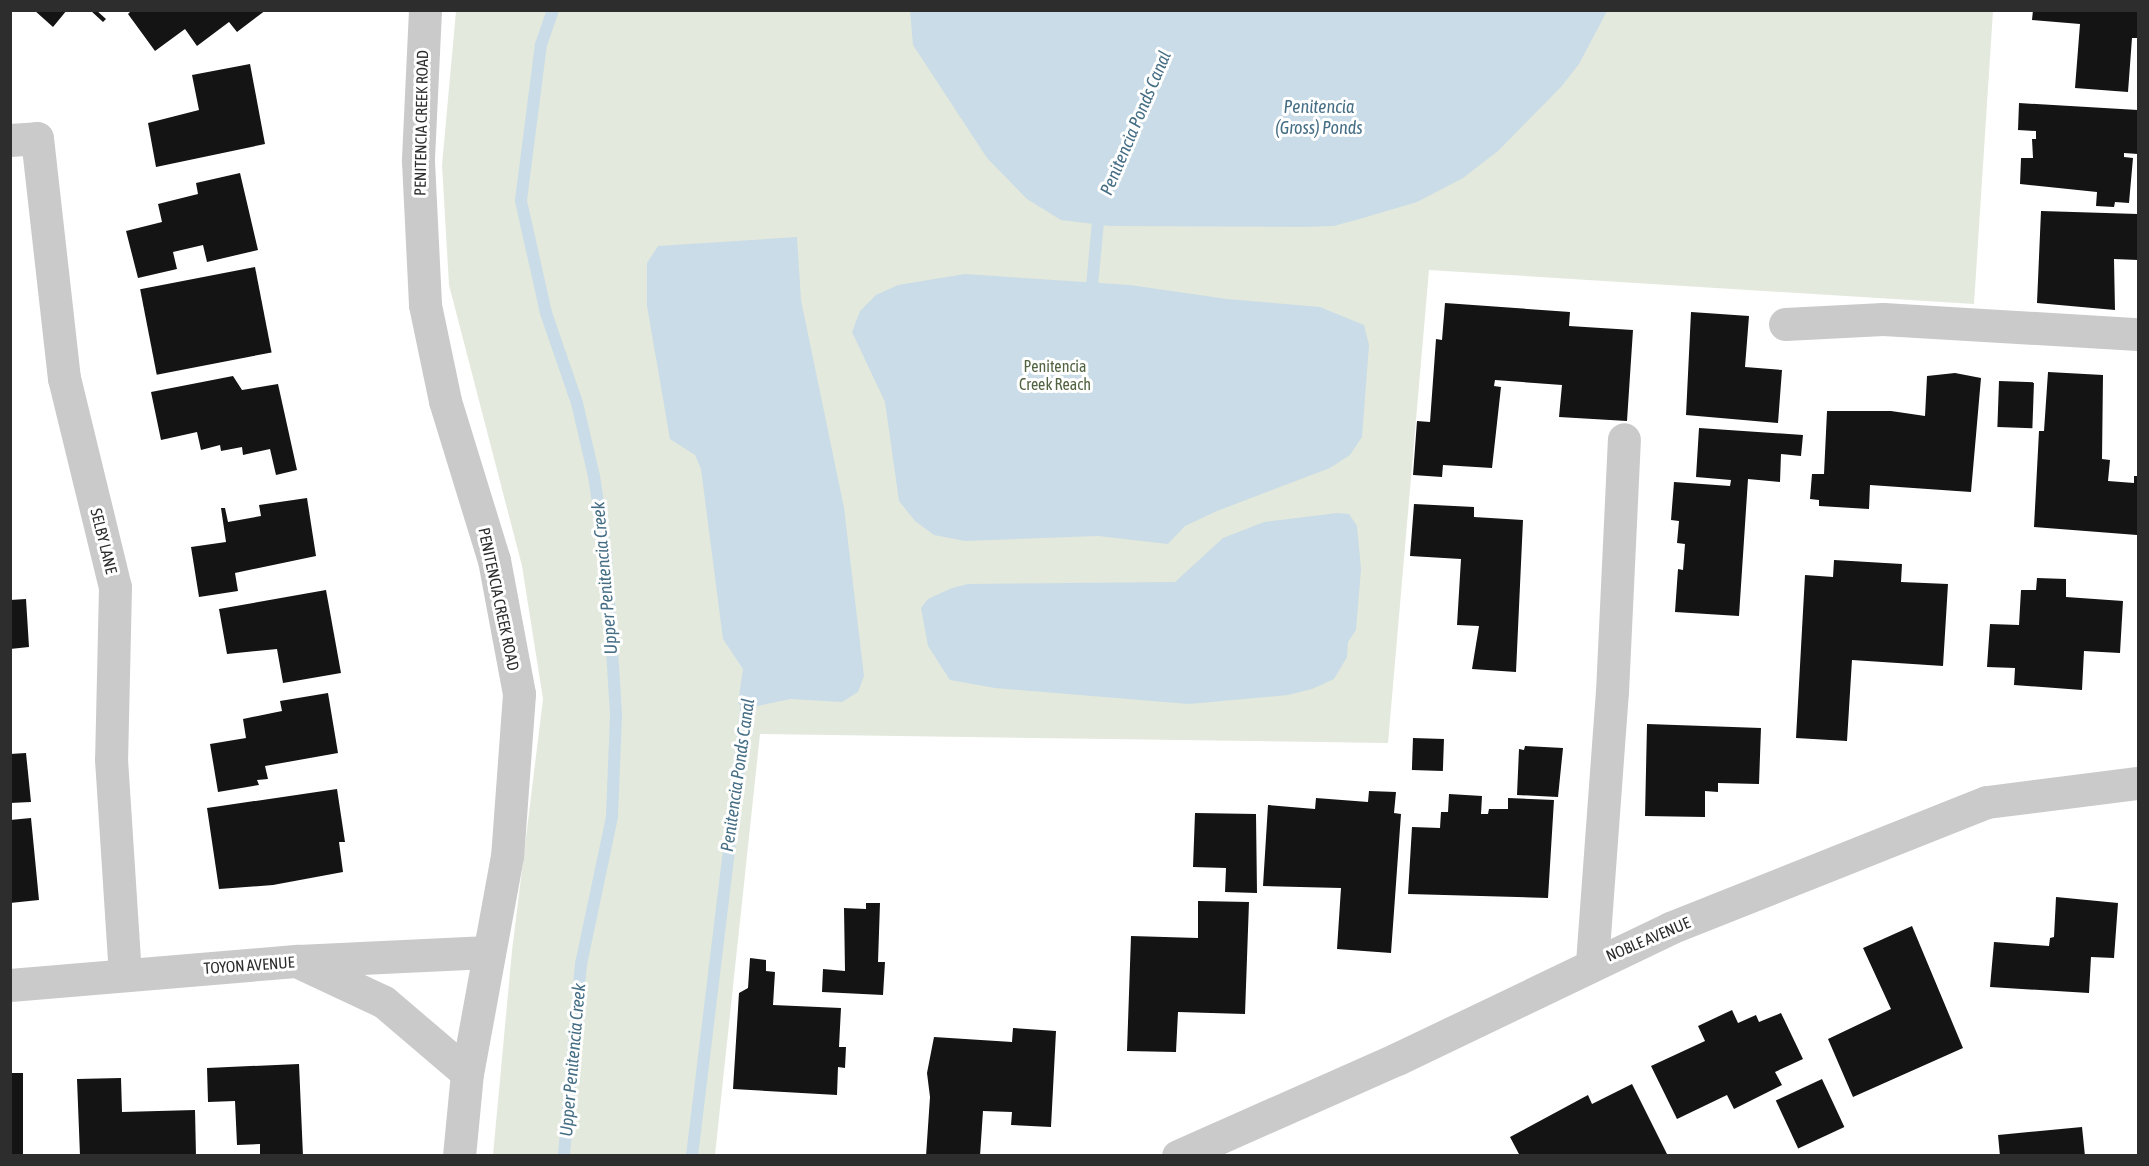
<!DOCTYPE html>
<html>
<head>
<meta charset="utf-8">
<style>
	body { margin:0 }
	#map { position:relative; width:2149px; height:1166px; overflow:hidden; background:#fff; font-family:"Asap Condensed",sans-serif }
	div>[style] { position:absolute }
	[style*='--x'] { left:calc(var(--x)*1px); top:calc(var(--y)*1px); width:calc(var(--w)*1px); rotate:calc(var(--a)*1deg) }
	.green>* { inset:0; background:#e3e9dc }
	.water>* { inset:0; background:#cadce7 }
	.stream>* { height:12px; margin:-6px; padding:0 6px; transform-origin:6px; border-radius:6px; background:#cadce7 }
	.building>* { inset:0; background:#141414; transform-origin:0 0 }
	.minor>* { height:33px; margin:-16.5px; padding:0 16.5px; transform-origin:16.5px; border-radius:16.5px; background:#cacaca }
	span { translate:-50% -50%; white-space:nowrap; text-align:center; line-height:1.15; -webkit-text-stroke:6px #fff; paint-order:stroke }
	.street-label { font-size:16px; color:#2d2d2d }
	.park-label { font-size:16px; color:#516340 }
	.water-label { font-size:18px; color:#456e85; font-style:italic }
	.frame { position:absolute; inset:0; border:12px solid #2d2d2d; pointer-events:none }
</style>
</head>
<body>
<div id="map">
	<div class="green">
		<i style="clip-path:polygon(456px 11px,1993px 11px,1974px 304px,1429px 270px,1388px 743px,760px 734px,715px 1155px,493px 1155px,512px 951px,543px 699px,522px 566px,449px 285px,442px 165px)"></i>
	</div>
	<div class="water">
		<i style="clip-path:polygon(910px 10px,1607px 10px,1607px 11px,1579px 64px,1561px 87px,1498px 151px,1463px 178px,1417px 202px,1363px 218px,1334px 226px,1300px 227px,1110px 226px,1061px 220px,1027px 199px,987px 158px,913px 45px)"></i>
		<i style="clip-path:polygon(797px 237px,801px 300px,844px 508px,864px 676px,858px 692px,842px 702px,790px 699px,744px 709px,738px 703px,743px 669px,723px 639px,701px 469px,695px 455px,670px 439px,647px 306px,647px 263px,658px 246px)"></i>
		<i style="clip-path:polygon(965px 274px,1130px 285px,1227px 299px,1320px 307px,1364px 325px,1369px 345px,1362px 437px,1350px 455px,1330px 468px,1217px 511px,1185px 526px,1168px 544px,1098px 536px,965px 541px,934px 535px,915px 521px,899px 501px,885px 402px,852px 332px,860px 311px,876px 295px,898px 285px)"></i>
		<i style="clip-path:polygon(1337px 513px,1349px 514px,1357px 526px,1361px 569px,1356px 630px,1348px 642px,1347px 657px,1334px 679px,1312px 689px,1288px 695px,1189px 704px,995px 688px,950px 680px,928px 646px,921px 608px,928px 599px,952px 588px,968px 584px,1175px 582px,1223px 538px,1264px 522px)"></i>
	</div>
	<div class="stream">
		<i style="--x:553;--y:10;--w:36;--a:109"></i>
		<i style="--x:541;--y:44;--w:158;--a:97.3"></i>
		<i style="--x:521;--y:201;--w:115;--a:77.4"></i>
		<i style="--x:546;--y:313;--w:95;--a:71"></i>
		<i style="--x:577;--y:403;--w:75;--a:76.9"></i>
		<i style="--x:594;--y:476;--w:80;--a:81.4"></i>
		<i style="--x:606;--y:555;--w:161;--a:86.4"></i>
		<i style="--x:616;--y:716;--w:101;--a:92.3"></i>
		<i style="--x:612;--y:817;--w:150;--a:101.9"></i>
		<i style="--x:581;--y:964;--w:193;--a:95.1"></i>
		<i style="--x:1091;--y:297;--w:87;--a:-84.7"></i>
		<i style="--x:692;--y:1156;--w:464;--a:-83.1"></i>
	</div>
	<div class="building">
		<i style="clip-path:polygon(34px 10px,67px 10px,53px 27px)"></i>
		<i style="clip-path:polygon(90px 10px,96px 10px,106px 19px,103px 22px)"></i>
		<i style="clip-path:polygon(132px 10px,266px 10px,237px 32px,229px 22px,197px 46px,185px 29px,155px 51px,128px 14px)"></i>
		<i style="clip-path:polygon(2033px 10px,2138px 10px,2138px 38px,2132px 38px,2128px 92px,2075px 88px,2080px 24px,2032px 20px)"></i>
		<i style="clip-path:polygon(250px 64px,265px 144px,156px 167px,148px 123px,199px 110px,192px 75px)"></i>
		<i style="clip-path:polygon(2019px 103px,2138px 110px,2138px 154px,2124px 153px,2124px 157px,2133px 158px,2129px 203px,2115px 202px,2114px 207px,2096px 206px,2097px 192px,2020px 184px,2021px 158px,2033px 158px,2032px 139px,2036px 139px,2036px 131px,2018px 130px)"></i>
		<i style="clip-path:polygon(240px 173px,258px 250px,207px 262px,203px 245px,173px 252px,177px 269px,138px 278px,126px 231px,162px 222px,158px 204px,198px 194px,196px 183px)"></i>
		<i style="clip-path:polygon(2041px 211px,2138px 214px,2138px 260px,2114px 259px,2115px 310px,2037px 303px)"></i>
		<i style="left:255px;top:267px;width:87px;height:117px;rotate:79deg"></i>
		<i style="clip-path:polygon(1445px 303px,1570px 312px,1569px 326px,1633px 330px,1627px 421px,1559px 417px,1562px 385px,1495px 380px,1494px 386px,1501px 387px,1492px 468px,1443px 465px,1442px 477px,1413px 475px,1417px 421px,1430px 422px,1436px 339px,1442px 340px)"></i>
		<i style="clip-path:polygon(1691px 312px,1749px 316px,1745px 367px,1782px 370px,1778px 423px,1686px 415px)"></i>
		<i style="clip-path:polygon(2048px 372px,2103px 375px,2102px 459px,2110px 460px,2108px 481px,2134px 483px,2134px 476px,2138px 476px,2137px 535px,2034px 527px,2039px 431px,2044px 431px)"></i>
		<i style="clip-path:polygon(1955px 373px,1981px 378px,1971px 492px,1870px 485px,1869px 509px,1819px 506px,1819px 500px,1810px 499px,1812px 474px,1824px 474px,1827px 411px,1891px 411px,1925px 416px,1927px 376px)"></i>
		<i style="clip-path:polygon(233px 376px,242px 390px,278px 384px,297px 470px,276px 475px,270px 449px,243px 455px,242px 447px,221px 451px,220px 445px,201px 450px,197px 432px,161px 440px,151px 392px)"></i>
		<i style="left:1999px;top:381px;width:35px;height:46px;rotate:2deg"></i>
		<i style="clip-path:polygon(1699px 428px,1803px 435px,1801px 456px,1781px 454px,1780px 482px,1748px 479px,1739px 616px,1675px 612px,1678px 569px,1683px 570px,1685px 544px,1677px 543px,1679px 521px,1671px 520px,1674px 482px,1730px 486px,1731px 480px,1696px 477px)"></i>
		<i style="clip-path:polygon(307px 498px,316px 556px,235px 573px,238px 591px,199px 597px,191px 547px,226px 542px,221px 508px,225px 508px,228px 522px,261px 516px,259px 505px)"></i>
		<i style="clip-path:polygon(1414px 504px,1474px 507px,1474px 517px,1523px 520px,1516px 672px,1472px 669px,1479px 626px,1457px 625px,1461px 559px,1410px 556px)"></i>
		<i style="clip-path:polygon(1834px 560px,1902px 564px,1901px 582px,1948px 584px,1943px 666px,1852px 660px,1847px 741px,1796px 738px,1805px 575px,1833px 577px)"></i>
		<i style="clip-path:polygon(2037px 578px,2066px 579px,2066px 597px,2123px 601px,2120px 653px,2084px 651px,2082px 690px,2014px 685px,2015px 668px,1987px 667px,1990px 624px,2019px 625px,2021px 590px,2036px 590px)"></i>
		<i style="clip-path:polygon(326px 590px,341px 673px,283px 683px,277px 649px,227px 654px,219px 609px)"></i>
		<i style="clip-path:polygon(26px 599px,29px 647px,10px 649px,10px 600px)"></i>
		<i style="clip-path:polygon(328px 693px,338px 753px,265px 766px,268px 779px,257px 780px,259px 785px,218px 792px,210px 744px,246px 738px,243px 719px,282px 711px,280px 701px)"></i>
		<i style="clip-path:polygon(1647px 724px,1761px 728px,1759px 784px,1718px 783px,1718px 792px,1705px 791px,1705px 817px,1645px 816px)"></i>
		<i style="left:1413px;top:738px;width:31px;height:32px;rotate:2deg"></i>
		<i style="clip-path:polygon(1525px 746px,1563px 748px,1558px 797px,1517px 795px,1519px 749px,1524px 750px)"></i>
		<i style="clip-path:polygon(26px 753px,31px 802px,10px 803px,10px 754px)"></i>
		<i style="clip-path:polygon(337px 789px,345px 842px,339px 842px,343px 872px,273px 885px,219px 889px,207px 808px)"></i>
		<i style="clip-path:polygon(1369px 791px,1396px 792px,1394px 813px,1401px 814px,1391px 953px,1337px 949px,1341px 888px,1263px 886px,1268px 805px,1315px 809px,1316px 798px,1368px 802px)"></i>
		<i style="clip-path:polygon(1449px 794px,1482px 796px,1481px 814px,1488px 814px,1489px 809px,1508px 809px,1508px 798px,1554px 800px,1548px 898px,1408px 894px,1412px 827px,1440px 828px,1441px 812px,1448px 812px)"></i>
		<i style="clip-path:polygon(1195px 813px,1256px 814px,1257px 893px,1225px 892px,1226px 868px,1193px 867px)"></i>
		<i style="clip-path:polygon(31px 818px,39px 900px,10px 903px,10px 820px)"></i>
		<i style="clip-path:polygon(2056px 897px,2118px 903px,2114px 958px,2091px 957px,2089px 993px,1990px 987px,1994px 942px,2049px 946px,2050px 938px,2054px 937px)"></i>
		<i style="clip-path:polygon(1198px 901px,1249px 902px,1245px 1014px,1178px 1012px,1176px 1052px,1127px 1051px,1131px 936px,1198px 938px)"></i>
		<i style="clip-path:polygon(866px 903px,880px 903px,878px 962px,885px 962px,883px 995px,822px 992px,823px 969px,845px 971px,844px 908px,866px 909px)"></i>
		<i style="clip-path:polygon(1912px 926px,1963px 1048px,1853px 1097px,1828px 1039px,1891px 1009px,1863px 948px)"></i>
		<i style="clip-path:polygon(750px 958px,766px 960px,766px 971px,775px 972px,773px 1005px,841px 1008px,839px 1047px,846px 1047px,845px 1068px,838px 1067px,837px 1095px,733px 1089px,739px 993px,748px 988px)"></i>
		<i style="clip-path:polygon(1732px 1010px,1738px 1023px,1756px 1015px,1759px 1022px,1781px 1013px,1803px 1059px,1775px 1072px,1782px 1085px,1734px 1109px,1727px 1095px,1677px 1119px,1651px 1066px,1705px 1041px,1698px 1026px)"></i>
		<i style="clip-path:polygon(1013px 1028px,1056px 1031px,1051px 1127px,1011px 1125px,1012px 1112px,983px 1111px,980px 1156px,926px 1156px,930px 1097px,927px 1073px,934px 1037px,1012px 1042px)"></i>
		<i style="clip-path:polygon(299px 1064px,303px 1156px,260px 1156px,260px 1144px,237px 1145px,235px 1101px,208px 1102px,207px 1068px)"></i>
		<i style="left:10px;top:1073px;width:13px;height:83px"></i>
		<i style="clip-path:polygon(121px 1078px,122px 1112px,195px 1110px,196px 1156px,80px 1156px,77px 1079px)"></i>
		<i style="left:1822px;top:1079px;width:53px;height:51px;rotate:65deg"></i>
		<i style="clip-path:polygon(1632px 1084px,1668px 1156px,1520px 1156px,1510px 1137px,1588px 1095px,1592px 1104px)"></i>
		<i style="clip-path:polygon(2082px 1127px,2085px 1156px,2000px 1156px,1998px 1135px)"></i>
	</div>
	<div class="minor">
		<i style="--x:425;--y:10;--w:151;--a:92.7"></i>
		<i style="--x:418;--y:161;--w:144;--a:87.2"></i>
		<i style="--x:425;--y:305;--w:98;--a:78.2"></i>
		<i style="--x:445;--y:401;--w:166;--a:72.9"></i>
		<i style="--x:494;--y:560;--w:136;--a:79.4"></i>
		<i style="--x:519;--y:694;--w:162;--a:94.2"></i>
		<i style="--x:507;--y:856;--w:221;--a:100.4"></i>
		<i style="--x:467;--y:1073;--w:83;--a:95.5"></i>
		<i style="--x:10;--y:140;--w:27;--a:-4"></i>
		<i style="--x:37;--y:138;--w:242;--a:83.6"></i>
		<i style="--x:64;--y:378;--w:215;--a:76.3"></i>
		<i style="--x:115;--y:587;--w:172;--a:91.3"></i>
		<i style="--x:111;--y:759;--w:216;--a:86.3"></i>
		<i style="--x:1785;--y:324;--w:98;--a:-2.9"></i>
		<i style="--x:1883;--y:319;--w:255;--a:3.4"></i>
		<i style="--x:1592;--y:963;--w:272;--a:-85.8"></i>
		<i style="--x:1612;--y:692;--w:253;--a:-87.3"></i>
		<i style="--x:303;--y:964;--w:89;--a:25.1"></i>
		<i style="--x:384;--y:1002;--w:109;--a:40.5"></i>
		<i style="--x:10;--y:985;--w:289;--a:-4.8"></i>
		<i style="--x:298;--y:961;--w:190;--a:-2.7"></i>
		<i style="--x:1178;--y:1156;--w:240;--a:-23.9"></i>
		<i style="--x:1397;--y:1059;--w:303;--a:-25.6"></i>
		<i style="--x:1670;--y:928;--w:341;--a:-21.7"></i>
		<i style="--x:1987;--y:802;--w:152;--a:-7.2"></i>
	</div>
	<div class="street-label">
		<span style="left:421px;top:123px;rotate:-89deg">PENITENCIA CREEK ROAD</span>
		<span style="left:104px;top:541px;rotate:76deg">SELBY LANE</span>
		<span style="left:499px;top:599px;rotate:78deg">PENITENCIA CREEK ROAD</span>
		<span style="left:1648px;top:939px;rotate:-23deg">NOBLE AVENUE</span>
		<span style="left:249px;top:965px;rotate:-4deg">TOYON AVENUE</span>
	</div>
	<div class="park-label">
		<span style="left:1055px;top:375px">Penitencia<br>Creek Reach</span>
	</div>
	<div class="water-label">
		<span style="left:1319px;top:118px">Penitencia<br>(Gross) Ponds</span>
		<span style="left:1136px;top:123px;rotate:-67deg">Penitencia Ponds Canal</span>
		<span style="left:605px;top:578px;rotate:-95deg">Upper Penitencia Creek</span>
		<span style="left:738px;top:775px;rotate:-82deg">Penitencia Ponds Canal</span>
		<span style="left:573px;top:1060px;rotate:-85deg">Upper Penitencia Creek</span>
	</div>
	<div class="frame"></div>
</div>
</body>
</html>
